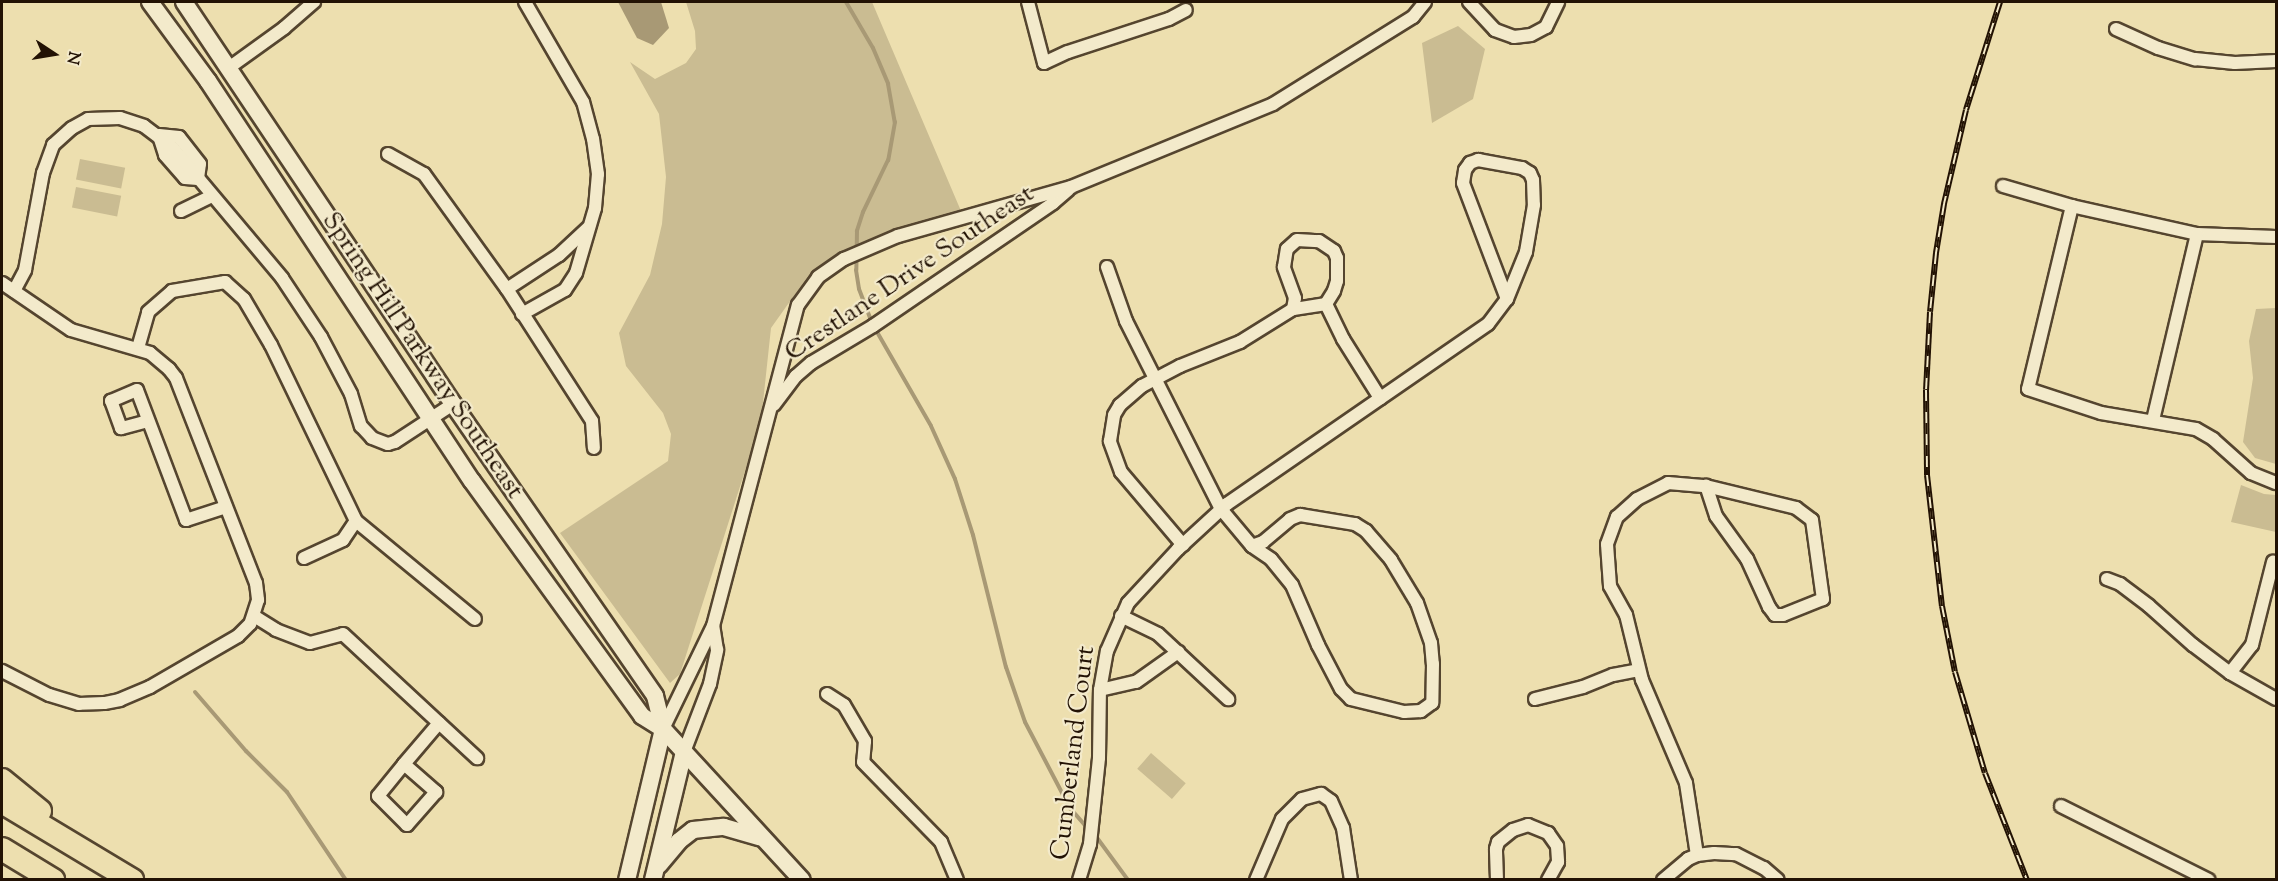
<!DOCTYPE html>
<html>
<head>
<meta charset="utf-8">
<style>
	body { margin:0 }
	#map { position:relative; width:2278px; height:881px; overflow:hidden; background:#eddfaf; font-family:"Sorts Mill Goudy",serif }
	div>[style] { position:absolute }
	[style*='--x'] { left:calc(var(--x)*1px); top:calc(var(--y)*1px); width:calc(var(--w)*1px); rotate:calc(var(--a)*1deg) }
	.green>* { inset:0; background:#cabc92; transform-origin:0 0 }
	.water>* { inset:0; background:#a89975 }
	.stream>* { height:4px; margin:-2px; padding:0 2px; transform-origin:2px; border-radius:2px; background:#a89975 }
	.roads { filter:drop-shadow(2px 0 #55452f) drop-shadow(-2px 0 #55452f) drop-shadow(0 2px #55452f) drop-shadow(0 -2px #55452f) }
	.minor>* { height:12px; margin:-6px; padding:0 6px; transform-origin:6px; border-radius:6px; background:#f3eacb }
	.tertiary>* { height:16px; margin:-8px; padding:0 8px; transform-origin:8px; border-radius:8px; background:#f3eacb }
	.motorway>* { height:22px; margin:-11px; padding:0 11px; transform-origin:11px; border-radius:11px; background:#eddfaf }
	.rail>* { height:6px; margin-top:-3px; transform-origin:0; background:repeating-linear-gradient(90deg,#f3eacb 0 11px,#221204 0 22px); box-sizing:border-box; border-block:2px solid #221204 }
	span { translate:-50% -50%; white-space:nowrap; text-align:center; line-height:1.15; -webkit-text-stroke:4.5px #f3eacb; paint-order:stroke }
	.street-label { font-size:26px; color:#221204 }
	.frame { position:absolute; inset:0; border:3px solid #221204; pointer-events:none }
	.north { position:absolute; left:24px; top:24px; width:60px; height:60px; -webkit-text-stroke:4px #f3eacb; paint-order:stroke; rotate:102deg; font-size:16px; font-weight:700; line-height:24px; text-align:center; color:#221204 }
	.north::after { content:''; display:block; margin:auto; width:21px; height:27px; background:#221204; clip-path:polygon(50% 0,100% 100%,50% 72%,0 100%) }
</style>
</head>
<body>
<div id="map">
	<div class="green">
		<i style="clip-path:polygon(686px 2px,872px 2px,961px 211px,866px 244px,808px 276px,771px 328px,761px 421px,680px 674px,670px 683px,560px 533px,668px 461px,671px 434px,663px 413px,626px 366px,619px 333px,650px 275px,662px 224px,666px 177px,659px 114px,630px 62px,655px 79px,686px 63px,696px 49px,695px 31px)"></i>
		<i style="clip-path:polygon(1458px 26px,1485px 49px,1473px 99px,1432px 123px,1422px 43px)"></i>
		<i style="left:80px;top:159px;width:46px;height:21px;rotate:11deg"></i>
		<i style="left:76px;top:187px;width:46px;height:21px;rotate:11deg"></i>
		<i style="clip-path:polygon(2276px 308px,2276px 464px,2255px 458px,2243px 442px,2253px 378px,2249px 341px,2256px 309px)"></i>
		<i style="clip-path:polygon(2241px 485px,2264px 494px,2276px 495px,2276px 532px,2231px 522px)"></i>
		<i style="left:1151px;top:753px;width:46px;height:21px;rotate:41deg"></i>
	</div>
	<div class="water">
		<i style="clip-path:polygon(618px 2px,661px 2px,669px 28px,653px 45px,637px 38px)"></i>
	</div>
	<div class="stream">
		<i style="--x:846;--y:2;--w:53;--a:59.6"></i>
		<i style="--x:873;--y:48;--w:39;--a:67"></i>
		<i style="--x:888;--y:84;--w:39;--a:80"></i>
		<i style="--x:895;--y:122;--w:39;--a:100"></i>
		<i style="--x:888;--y:160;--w:58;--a:115.7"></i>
		<i style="--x:863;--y:212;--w:20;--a:108"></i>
		<i style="--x:857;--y:231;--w:39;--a:91"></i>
		<i style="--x:856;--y:270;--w:19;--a:81"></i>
		<i style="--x:859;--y:289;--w:39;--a:69"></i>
		<i style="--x:873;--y:325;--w:116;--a:60.1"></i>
		<i style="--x:931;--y:426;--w:58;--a:65.6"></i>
		<i style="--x:955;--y:479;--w:59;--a:72.2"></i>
		<i style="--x:973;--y:535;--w:136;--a:76"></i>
		<i style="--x:1006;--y:667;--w:58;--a:70.9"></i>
		<i style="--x:1025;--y:722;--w:97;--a:62.4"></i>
		<i style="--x:1070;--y:808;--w:29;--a:49"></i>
		<i style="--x:195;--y:692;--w:78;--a:49.2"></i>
		<i style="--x:246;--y:751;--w:58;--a:45"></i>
		<i style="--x:287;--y:792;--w:106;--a:56.2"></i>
		<i style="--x:1095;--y:835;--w:56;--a:53.7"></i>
	</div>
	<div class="roads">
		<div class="minor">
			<i style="--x:1028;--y:2;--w:63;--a:75.3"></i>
			<i style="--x:1044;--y:63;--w:26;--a:-25"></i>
			<i style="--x:1068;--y:52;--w:106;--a:-18.1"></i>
			<i style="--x:1169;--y:19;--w:19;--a:-28"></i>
			<i style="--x:1469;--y:2;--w:38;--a:47"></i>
			<i style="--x:1495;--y:30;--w:20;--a:20"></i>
			<i style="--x:1514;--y:37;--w:17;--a:-7"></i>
			<i style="--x:1531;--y:35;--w:17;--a:-28"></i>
			<i style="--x:1546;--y:27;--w:28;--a:-64"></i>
			<i style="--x:2116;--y:29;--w:46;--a:24.3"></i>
			<i style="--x:2158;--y:48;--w:39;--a:17"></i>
			<i style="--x:2195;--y:59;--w:40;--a:5.7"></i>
			<i style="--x:2235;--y:63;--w:41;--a:-2.8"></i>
			<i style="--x:230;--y:67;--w:67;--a:-35.8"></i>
			<i style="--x:284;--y:28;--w:40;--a:-41"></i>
			<i style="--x:159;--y:135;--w:20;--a:6"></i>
			<i style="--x:179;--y:137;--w:34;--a:52"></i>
			<i style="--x:200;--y:164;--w:15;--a:98"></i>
			<i style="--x:159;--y:136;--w:20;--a:72"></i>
			<i style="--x:165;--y:155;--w:30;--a:49"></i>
			<i style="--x:185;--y:178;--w:13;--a:4"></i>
			<i style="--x:388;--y:154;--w:41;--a:29.1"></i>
			<i style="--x:424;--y:174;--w:142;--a:54.2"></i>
			<i style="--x:507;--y:289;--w:157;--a:57.2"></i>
			<i style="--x:592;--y:421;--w:27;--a:86"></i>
			<i style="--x:1478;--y:160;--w:45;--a:10.3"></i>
			<i style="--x:1522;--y:168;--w:9;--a:32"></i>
			<i style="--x:1530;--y:173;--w:8;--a:67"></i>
			<i style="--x:1533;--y:180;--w:25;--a:88"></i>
			<i style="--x:1534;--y:205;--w:48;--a:99.7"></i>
			<i style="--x:1526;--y:252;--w:51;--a:112"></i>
			<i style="--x:1507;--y:299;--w:124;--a:-110.8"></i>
			<i style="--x:1463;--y:183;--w:13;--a:-81"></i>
			<i style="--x:1465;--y:170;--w:9;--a:-54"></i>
			<i style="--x:1470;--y:163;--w:9;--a:-21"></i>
			<i style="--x:2003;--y:186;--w:72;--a:16.2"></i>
			<i style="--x:181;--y:211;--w:34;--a:-26"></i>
			<i style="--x:2276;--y:237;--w:79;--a:-177.8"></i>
			<i style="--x:2197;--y:234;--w:128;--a:-167.4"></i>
			<i style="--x:2072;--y:206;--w:188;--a:103.5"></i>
			<i style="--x:2028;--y:389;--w:77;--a:18.2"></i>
			<i style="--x:2101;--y:413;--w:96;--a:9.6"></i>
			<i style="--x:2196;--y:429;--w:20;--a:30"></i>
			<i style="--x:2213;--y:439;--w:51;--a:41.8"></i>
			<i style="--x:2251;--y:473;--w:27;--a:22"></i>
			<i style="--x:1107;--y:267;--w:57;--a:70.6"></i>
			<i style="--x:1126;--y:321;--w:211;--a:63.2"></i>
			<i style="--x:1221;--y:509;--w:48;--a:50"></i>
			<i style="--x:2;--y:283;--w:83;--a:34.3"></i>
			<i style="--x:71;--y:330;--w:82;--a:16.2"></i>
			<i style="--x:150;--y:353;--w:25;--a:40"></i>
			<i style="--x:169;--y:369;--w:11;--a:52"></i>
			<i style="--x:176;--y:378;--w:220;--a:68.7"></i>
			<i style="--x:256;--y:583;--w:17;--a:83"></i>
			<i style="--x:258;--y:600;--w:25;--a:108"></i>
			<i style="--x:250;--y:624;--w:17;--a:135"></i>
			<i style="--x:238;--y:636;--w:102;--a:149.9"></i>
			<i style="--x:150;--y:687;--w:33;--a:157"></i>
			<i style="--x:120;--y:700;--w:16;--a:169"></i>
			<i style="--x:104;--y:703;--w:25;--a:178"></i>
			<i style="--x:79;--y:704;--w:31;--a:-163"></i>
			<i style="--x:49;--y:695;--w:53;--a:-152.9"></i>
			<i style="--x:507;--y:289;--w:62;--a:-33.2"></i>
			<i style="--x:559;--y:255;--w:40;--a:-43"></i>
			<i style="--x:14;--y:291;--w:24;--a:-62"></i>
			<i style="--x:25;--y:270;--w:99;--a:-79.5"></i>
			<i style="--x:43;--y:173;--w:30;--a:-70"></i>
			<i style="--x:53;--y:145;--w:25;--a:-42"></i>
			<i style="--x:72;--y:128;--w:18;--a:-29"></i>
			<i style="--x:88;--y:119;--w:32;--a:-2"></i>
			<i style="--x:120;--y:118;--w:25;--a:18"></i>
			<i style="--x:144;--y:126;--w:36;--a:37"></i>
			<i style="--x:173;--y:148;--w:170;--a:50"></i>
			<i style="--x:282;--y:278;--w:71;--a:56.5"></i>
			<i style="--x:321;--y:337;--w:64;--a:62.2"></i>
			<i style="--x:351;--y:394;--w:34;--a:73"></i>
			<i style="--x:361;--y:426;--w:16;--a:47"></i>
			<i style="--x:372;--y:438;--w:17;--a:21"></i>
			<i style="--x:388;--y:444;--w:7;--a:-16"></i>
			<i style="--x:395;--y:442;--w:69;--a:-33.2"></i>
			<i style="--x:1326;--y:304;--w:39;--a:64"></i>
			<i style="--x:1343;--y:339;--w:70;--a:57.9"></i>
			<i style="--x:522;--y:314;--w:49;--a:-29.2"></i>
			<i style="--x:565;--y:290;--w:20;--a:-57"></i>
			<i style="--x:576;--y:273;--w:68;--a:-73.7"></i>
			<i style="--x:595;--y:208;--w:34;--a:-85"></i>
			<i style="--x:598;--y:174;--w:35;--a:-98"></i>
			<i style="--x:593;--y:139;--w:38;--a:-105"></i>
			<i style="--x:583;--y:102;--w:116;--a:-120.1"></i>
			<i style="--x:138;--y:348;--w:37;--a:-74"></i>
			<i style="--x:148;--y:312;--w:32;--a:-41"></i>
			<i style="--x:172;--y:291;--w:54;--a:-9.6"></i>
			<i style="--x:225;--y:282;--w:25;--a:42"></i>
			<i style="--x:244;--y:299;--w:53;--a:59.6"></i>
			<i style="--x:271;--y:345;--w:195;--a:64.2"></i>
			<i style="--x:356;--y:521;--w:154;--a:39.5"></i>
			<i style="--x:774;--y:405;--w:36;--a:-53"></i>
			<i style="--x:796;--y:376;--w:20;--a:-41"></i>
			<i style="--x:811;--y:363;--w:72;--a:-30.8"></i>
			<i style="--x:873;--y:326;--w:218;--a:-34.3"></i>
			<i style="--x:1053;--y:203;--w:20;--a:-41"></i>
			<i style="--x:2153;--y:420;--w:191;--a:-76.7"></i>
			<i style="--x:148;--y:421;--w:28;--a:165"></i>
			<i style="--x:121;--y:428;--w:29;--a:-110"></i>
			<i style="--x:111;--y:401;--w:28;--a:-23"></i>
			<i style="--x:137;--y:390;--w:139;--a:69.3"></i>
			<i style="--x:186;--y:520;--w:42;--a:-18"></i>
			<i style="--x:1706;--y:486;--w:93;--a:13.7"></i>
			<i style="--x:1796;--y:508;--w:20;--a:37"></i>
			<i style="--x:1812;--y:520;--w:80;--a:82.1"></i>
			<i style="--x:1823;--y:599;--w:43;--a:158.2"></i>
			<i style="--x:1783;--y:615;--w:8;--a:180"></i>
			<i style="--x:1775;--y:615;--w:10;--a:-127"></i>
			<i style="--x:1769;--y:607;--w:53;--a:-114.6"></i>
			<i style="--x:1747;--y:559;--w:53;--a:-125.8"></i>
			<i style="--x:1716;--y:516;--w:32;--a:-108"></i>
			<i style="--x:1300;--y:515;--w:56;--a:9.3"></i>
			<i style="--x:1355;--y:524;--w:13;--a:32"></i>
			<i style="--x:1366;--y:531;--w:38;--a:49"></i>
			<i style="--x:1391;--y:560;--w:50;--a:58.8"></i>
			<i style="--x:1417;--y:603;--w:42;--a:70.7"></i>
			<i style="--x:1431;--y:643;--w:21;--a:85"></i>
			<i style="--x:1433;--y:664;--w:39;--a:91"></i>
			<i style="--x:1432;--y:703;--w:14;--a:144"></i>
			<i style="--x:1421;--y:711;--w:17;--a:177"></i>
			<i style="--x:1404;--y:712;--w:55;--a:-166.2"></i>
			<i style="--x:1351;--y:699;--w:14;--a:-135"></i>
			<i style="--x:1341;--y:689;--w:50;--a:-117.6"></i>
			<i style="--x:1318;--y:645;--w:65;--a:-113.4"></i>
			<i style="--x:1292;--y:585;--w:33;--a:-129"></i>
			<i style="--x:1271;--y:559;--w:23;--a:-146"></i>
			<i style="--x:1252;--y:546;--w:12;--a:-20"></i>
			<i style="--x:1263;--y:542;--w:35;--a:-40"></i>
			<i style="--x:1290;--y:519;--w:11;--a:-22"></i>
			<i style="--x:1183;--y:545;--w:96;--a:-130.3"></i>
			<i style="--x:1121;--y:472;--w:33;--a:-110"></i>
			<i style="--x:1110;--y:441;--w:26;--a:-81"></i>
			<i style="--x:1114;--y:415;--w:12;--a:-59"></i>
			<i style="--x:1120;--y:405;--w:29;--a:-41"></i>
			<i style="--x:1142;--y:386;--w:43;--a:-27.8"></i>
			<i style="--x:1180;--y:366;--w:65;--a:-21.8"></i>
			<i style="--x:1240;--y:342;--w:62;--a:-31.9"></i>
			<i style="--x:1293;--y:309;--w:11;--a:-80"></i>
			<i style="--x:1295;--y:298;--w:33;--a:-110"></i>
			<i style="--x:1284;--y:267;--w:18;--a:-81"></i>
			<i style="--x:1287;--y:249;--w:13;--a:-42"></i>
			<i style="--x:1297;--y:240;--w:22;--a:3"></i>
			<i style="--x:1319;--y:241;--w:18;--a:34"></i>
			<i style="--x:1334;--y:251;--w:8;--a:67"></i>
			<i style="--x:1337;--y:258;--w:23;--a:90"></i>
			<i style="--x:1337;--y:281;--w:10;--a:107"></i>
			<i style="--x:1334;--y:291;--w:15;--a:122"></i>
			<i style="--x:1326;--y:304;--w:33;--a:171"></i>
			<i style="--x:304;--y:558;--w:43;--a:-24.8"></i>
			<i style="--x:343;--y:540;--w:23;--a:-56"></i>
			<i style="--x:2107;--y:579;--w:14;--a:21"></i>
			<i style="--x:2120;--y:584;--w:36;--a:37"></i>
			<i style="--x:2149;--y:606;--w:59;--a:41.6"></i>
			<i style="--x:2193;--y:645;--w:46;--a:37.1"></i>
			<i style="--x:2230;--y:673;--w:53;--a:29.5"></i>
			<i style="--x:254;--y:616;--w:26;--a:32"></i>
			<i style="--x:276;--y:630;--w:36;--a:21"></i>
			<i style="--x:310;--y:643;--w:34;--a:-15"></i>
			<i style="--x:343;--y:634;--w:183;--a:42.8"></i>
			<i style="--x:1121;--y:616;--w:41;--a:25.9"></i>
			<i style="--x:1158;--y:634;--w:96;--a:42.9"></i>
			<i style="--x:2230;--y:673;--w:36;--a:-52"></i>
			<i style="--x:2252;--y:645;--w:86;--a:-75.8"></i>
			<i style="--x:1100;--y:690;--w:37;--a:-13"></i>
			<i style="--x:1136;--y:682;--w:52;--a:-35.5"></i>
			<i style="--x:827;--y:694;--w:20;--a:33"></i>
			<i style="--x:844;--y:705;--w:42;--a:59.7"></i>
			<i style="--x:865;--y:741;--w:21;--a:95"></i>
			<i style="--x:863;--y:762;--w:112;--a:45.7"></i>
			<i style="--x:941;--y:842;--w:41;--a:67.2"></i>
			<i style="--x:1535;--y:699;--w:49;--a:-14"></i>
			<i style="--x:1583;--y:687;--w:32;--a:-22"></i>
			<i style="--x:1613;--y:675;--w:26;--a:-11"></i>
			<i style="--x:663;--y:729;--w:114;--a:-64.1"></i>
			<i style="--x:713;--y:626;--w:332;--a:-75.2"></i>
			<i style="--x:798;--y:305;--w:34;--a:-54"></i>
			<i style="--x:818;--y:277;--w:32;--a:-35"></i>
			<i style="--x:844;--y:259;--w:59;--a:-23.1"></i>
			<i style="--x:898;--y:236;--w:180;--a:-15.8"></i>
			<i style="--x:1071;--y:187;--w:218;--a:-22.3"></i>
			<i style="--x:1273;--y:104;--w:165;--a:-31.9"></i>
			<i style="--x:1413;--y:17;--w:19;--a:-51"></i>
			<i style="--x:684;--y:752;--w:73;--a:-69.1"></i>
			<i style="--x:710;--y:684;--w:35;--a:-78"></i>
			<i style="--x:717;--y:650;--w:24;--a:-99"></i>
			<i style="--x:404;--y:764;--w:43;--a:41.2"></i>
			<i style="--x:436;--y:792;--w:44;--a:131.3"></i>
			<i style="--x:407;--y:825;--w:41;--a:-135"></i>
			<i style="--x:378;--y:796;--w:41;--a:-50.9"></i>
			<i style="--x:404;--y:764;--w:54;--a:-49.5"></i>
			<i style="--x:2061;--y:806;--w:165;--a:26.6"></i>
			<i style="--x:1697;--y:855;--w:17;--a:-7"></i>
			<i style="--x:1714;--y:853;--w:22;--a:3"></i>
			<i style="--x:1736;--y:854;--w:31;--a:27"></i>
			<i style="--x:1764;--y:868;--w:18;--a:41"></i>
			<i style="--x:1079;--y:880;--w:38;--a:-73"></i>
			<i style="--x:1090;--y:844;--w:86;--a:-84"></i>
			<i style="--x:1099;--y:758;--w:68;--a:-89.2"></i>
			<i style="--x:1100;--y:690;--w:40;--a:-80"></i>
			<i style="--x:1107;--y:651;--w:52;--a:-66.4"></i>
			<i style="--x:1128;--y:603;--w:74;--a:-47.2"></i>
			<i style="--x:1178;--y:549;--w:67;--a:-42.6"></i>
			<i style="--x:1227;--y:504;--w:317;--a:-34.6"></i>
			<i style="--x:1488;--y:324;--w:31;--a:-53"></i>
			<i style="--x:1256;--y:880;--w:66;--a:-66.9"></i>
			<i style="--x:1282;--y:819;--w:28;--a:-45"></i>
			<i style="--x:1302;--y:799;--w:20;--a:-15"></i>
			<i style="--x:1321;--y:794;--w:12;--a:35"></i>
			<i style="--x:1331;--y:801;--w:30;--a:66"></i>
			<i style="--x:1343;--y:828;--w:53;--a:81.3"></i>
			<i style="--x:1497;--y:880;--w:31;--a:-92"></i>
			<i style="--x:1496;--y:849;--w:7;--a:-74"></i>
			<i style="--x:1498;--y:842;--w:19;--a:-39"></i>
			<i style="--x:1513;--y:830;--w:16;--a:-18"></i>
			<i style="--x:1528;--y:825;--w:22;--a:22"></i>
			<i style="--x:1548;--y:833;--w:16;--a:55"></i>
			<i style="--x:1557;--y:846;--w:16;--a:86"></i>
			<i style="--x:1558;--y:862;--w:21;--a:119"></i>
			<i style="--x:1663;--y:880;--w:33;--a:-40"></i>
			<i style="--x:1688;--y:859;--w:10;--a:-24"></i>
			<i style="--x:1697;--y:855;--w:73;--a:-98.7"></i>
			<i style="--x:1686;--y:783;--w:112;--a:-113.1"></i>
			<i style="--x:1642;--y:680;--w:67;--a:-103.8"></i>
			<i style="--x:1626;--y:615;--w:33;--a:-119"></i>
			<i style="--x:1610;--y:586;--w:42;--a:-94.1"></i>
			<i style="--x:1607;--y:544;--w:29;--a:-70"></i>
			<i style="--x:1617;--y:517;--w:27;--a:-42"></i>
			<i style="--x:1637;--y:499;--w:35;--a:-27"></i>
			<i style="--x:1668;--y:483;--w:38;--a:5"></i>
		</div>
		<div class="tertiary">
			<i style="--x:150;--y:2;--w:98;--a:53.7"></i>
			<i style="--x:208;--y:81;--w:479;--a:56.6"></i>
			<i style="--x:472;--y:481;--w:290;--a:54.1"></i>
			<i style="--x:642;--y:716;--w:25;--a:32"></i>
			<i style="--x:663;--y:729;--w:205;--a:47.4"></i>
			<i style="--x:184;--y:2;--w:484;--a:56.2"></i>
			<i style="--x:453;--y:404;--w:355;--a:55.3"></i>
			<i style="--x:655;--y:696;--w:34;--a:76"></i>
			<i style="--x:663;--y:729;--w:155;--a:103.4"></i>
			<i style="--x:659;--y:865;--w:31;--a:-50"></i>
			<i style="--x:679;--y:841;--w:18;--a:-38"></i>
			<i style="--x:693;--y:830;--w:31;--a:-6"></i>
			<i style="--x:724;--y:827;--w:37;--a:16"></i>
			<i style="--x:653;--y:880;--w:132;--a:-76.4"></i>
		</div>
		<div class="motorway">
			<i style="--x:2;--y:780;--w:49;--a:39.2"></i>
			<i style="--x:2;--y:802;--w:152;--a:31"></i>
			<i style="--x:2;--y:849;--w:60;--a:31.3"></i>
		</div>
	</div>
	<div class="rail">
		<i style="--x:2000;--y:2;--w:113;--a:107.5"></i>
		<i style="--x:1966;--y:110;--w:97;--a:103.2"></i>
		<i style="--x:1944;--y:204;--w:50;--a:99.3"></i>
		<i style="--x:1936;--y:253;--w:59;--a:95.8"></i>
		<i style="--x:1930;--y:312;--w:78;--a:92.9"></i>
		<i style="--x:1926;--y:390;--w:85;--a:89.3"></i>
		<i style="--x:1927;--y:475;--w:132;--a:83.5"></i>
		<i style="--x:1942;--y:606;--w:67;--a:78.9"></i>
		<i style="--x:1955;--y:672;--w:105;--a:73.5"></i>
		<i style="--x:1985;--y:773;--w:115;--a:68.6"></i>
	</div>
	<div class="street-label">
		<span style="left:910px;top:274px;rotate:-34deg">Crestlane Drive Southeast</span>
		<span style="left:422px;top:356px;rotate:56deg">Spring Hill Parkway Southeast</span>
		<span style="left:1074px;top:753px;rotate:-83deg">Cumberland Court</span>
	</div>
	<div class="frame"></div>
	<div class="north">N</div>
</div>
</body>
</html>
